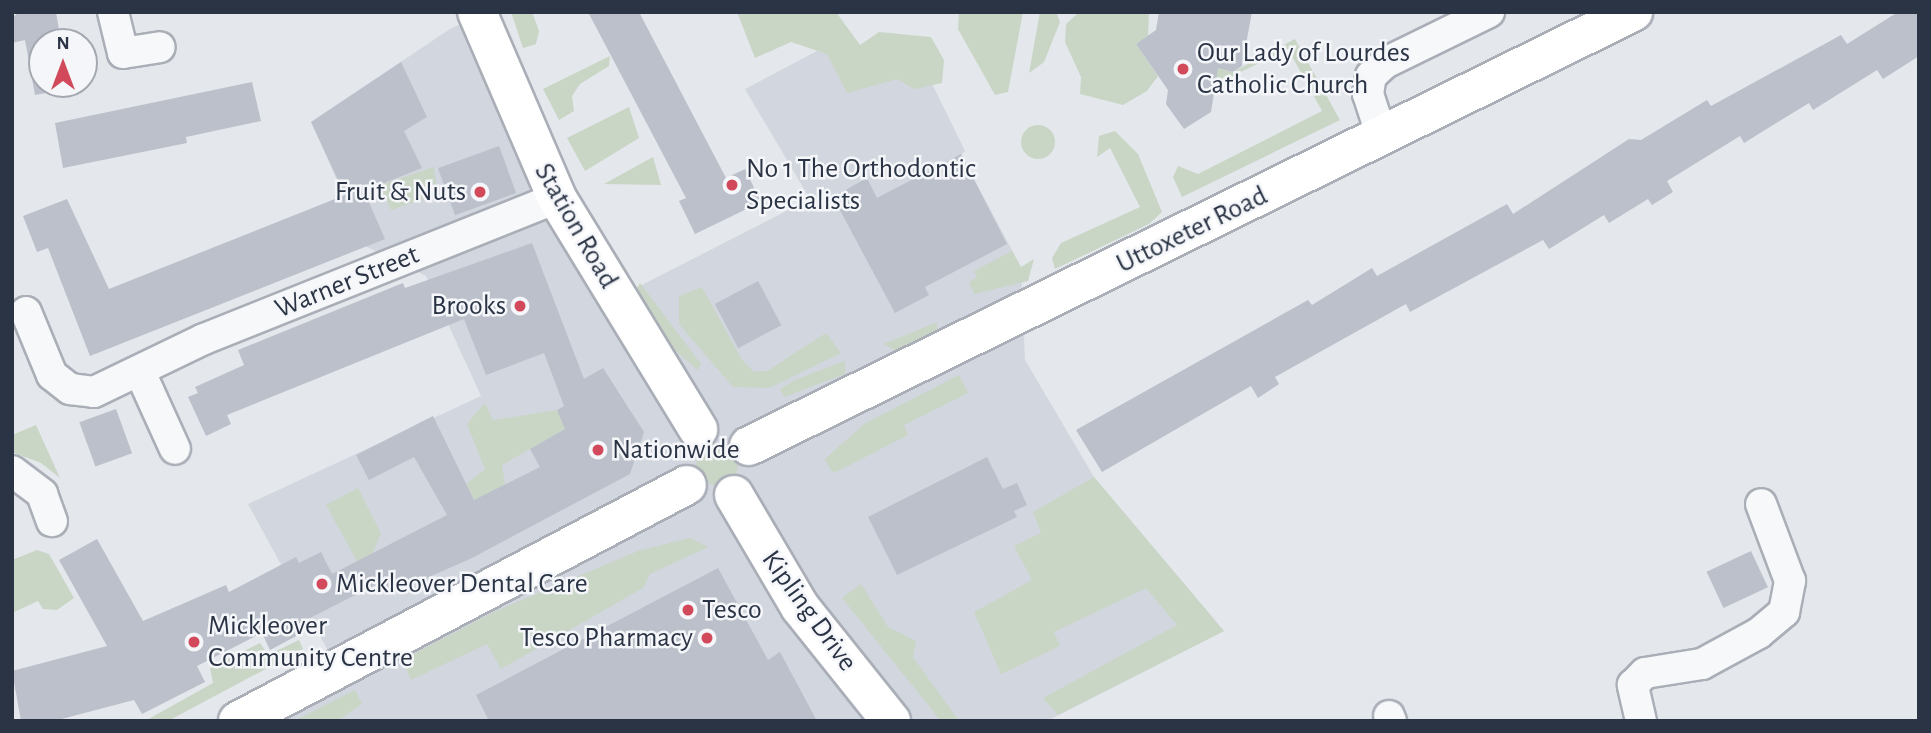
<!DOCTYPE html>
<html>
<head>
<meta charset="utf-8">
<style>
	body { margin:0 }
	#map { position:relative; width:1931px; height:733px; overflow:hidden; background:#e4e7ec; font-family:"Alegreya Sans",sans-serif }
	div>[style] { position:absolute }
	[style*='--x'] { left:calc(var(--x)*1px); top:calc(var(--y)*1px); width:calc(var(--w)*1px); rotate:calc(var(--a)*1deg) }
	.built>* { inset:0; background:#d2d6de }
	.green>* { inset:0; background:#c9d6c5 }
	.round { border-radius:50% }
	.building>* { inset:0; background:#bbc0ca; transform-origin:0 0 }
	.roads { filter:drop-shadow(2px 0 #a9aeb7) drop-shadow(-2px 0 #a9aeb7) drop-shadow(0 2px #a9aeb7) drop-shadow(0 -2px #a9aeb7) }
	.street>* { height:30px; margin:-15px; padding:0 15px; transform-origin:15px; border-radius:15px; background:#f7f8fa }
	.secondary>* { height:38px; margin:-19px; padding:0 19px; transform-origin:19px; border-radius:19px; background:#fff }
	.dots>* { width:19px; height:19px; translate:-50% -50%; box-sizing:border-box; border:4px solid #f4f6f9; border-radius:50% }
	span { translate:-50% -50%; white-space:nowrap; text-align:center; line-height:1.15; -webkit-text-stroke:5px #f4f6f9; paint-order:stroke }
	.poi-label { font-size:28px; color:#2b3445 }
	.left { translate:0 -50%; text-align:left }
	.right { translate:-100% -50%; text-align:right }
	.street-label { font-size:28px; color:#2b3445 }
	.frame { position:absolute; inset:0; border:14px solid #2b3445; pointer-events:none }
	.north { position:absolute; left:28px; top:28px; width:70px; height:70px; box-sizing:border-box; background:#f4f6f9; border:2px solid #a4a8b1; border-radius:50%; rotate:0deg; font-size:19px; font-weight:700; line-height:28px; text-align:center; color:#2b3445 }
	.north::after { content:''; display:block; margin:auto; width:24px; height:32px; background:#d1495b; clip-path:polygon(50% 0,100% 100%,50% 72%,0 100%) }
</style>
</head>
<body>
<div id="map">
	<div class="built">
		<i style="clip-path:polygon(488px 12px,576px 205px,632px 290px,810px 199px,745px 89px,832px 43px,918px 55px,965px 151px,961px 155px,1021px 267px,1025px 360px,1094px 477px,1224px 631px,1047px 721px,269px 721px,344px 680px,248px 504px,481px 396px,426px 276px,367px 247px,311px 122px,450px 29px)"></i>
	</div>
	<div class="green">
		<i style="clip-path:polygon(511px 12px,532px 12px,539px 31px,536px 44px,523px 48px)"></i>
		<i style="clip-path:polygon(737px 12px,836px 12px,860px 45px,879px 32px,931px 37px,944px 60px,942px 83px,914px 89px,897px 79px,847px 93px,827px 54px,791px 42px,755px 58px)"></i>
		<i style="clip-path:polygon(959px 12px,1023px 12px,1008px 92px,995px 95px,958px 29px)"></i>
		<i style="clip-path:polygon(1040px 12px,1056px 12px,1060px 22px,1044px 62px,1029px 73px)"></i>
		<i style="clip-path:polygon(1079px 12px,1149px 12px,1148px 36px,1136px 44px,1158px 76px,1147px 91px,1123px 105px,1080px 94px,1081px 77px,1065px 42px,1066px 24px)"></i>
		<i style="clip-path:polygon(1295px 39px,1340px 120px,1182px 197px,1173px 177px,1178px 166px,1198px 174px,1322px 111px,1288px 49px,1210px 87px,1214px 67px,1233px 72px)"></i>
		<i style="clip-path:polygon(610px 56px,609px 66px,580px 84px,572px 96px,574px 111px,559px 120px,543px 89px)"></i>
		<i style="clip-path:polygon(629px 107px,639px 138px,585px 171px,567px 138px)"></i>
		<i class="round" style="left:1021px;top:125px;width:34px;height:34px"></i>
		<i style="clip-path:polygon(1115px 131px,1138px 154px,1162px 212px,1149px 224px,1055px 269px,1052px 258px,1061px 243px,1140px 207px,1110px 148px,1097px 157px,1099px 136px)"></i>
		<i style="clip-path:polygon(653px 157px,661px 185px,604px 184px)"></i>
		<i style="clip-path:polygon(434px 167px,437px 194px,391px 210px,380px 185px)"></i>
		<i style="clip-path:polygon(1012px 251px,1021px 267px,1034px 259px,1028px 281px,974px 294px,969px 282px,977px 277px,974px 271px)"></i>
		<i style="clip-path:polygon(640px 283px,701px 364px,697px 370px,673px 348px,636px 290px)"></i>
		<i style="clip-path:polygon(702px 287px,742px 360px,754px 372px,767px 371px,826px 333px,841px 353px,769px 388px,733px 387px,679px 324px,679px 296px)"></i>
		<i style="clip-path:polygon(937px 322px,937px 332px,896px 351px,884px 344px)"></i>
		<i style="clip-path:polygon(845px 361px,845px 374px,784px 397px,780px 389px,795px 380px)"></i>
		<i style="clip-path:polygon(959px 375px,968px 393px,904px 425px,908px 435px,834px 473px,829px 467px,825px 459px,864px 424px)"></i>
		<i style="clip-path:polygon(485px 403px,493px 420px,557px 410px,565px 429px,502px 465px,505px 484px,476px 502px,466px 484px,485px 469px,467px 424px)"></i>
		<i style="clip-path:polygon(36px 425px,60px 478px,41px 463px,12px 452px,12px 435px)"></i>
		<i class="round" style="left:696px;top:443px;width:42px;height:42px"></i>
		<i style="clip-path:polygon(1094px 477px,1224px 631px,1058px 715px,1043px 698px,1177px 625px,1146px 588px,1054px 632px,1060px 646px,1001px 674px,974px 612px,1032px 580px,1014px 546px,1041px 533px,1033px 512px)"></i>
		<i style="clip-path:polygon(358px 488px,381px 533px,364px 574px,326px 505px)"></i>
		<i style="clip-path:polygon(690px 538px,708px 547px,650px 574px,643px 588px,501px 669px,487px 644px,411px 680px,402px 660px,494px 612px,638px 551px)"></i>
		<i style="clip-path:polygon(37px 550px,49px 554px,74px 598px,57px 610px,43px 609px,38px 601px,12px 613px,12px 560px)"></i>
		<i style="clip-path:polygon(861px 584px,888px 627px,916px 641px,913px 657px,959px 721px,941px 721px,842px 598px)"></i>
		<i style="clip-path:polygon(299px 640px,303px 649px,168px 721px,145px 721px,213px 683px,210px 668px,260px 643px,268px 655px)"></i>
		<i style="clip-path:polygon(355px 690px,362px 704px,337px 721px,294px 721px)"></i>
	</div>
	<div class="building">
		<i style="clip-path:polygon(19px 12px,56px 12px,61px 42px,42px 42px,42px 84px,68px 84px,68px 89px,35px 95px,25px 40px,12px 43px,12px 18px)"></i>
		<i style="clip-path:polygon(588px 12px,639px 12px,726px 178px,745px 169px,761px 202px,695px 234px,679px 201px,686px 198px)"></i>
		<i style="clip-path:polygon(1159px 12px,1252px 12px,1242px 66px,1233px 72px,1218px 68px,1211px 112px,1184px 129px,1166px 104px,1168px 90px,1136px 44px,1156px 30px)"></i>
		<i style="clip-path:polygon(1898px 12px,1919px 12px,1919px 56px,1883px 79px,1877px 70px,1813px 110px,1809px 103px,1744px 143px,1740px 136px,1667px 181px,1673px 192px,1652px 205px,1648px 199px,1609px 223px,1604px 215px,1549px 249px,1543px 240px,1410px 312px,1406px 304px,1275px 377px,1279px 384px,1258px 398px,1251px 386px,1102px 472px,1076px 430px,1308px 300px,1312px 305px,1372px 268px,1377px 276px,1507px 204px,1513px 214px,1629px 139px,1641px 140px,1707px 100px,1711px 106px,1841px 35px,1847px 44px)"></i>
		<i style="clip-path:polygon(401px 62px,427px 117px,404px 131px,422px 168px,364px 191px,385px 239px,90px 356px,48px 248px,37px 252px,23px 216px,67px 199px,109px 289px,345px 195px,311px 122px)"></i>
		<i style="clip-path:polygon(252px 82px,261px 121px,186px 137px,187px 143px,63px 168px,55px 123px)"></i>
		<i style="left:499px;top:146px;width:50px;height:65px;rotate:70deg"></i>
		<i style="clip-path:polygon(961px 154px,1007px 244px,925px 287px,929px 295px,895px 313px,833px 197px,867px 178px,877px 198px)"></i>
		<i style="clip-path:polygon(532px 243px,584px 379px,603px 368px,644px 432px,630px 474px,470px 559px,388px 595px,381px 582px,298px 624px,302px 633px,270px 650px,262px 633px,197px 666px,205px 682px,142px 714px,134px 700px,54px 721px,21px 721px,12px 671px,107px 646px,59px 560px,97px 539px,143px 621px,226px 585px,229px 592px,296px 557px,299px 563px,321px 552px,332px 574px,447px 515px,414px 457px,369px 480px,356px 455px,433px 416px,474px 500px,540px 467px,530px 449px,565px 429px,557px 410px,564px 406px,544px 353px,486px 375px,464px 319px,227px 415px,231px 424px,206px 436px,188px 397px,198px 393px,195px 387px,244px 365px,238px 350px,403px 283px,405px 288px)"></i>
		<i style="left:758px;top:281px;width:50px;height:49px;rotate:62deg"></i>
		<i style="left:116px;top:409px;width:47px;height:39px;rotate:70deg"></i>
		<i style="clip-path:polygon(987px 457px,1003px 489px,1017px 483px,1027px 505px,1014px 511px,1017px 517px,897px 575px,868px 517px)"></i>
		<i style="left:1751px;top:551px;width:40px;height:49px;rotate:65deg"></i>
		<i style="clip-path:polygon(718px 568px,768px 660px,780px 652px,817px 721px,489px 721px,476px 695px)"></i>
	</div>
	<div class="roads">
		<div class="street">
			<i style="--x:113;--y:12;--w:42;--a:76.3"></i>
			<i style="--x:123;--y:53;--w:37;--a:-9"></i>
			<i style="--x:1382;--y:137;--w:45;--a:-108"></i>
			<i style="--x:1368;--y:94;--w:18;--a:-81"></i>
			<i style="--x:1371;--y:76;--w:19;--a:-43"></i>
			<i style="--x:1385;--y:63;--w:116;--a:-26.1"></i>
			<i style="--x:26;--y:312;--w:68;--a:67.6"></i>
			<i style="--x:52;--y:375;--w:23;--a:38"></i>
			<i style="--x:70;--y:389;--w:24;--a:7"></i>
			<i style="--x:94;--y:392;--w:122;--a:-25.7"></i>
			<i style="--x:204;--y:339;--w:380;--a:-21.8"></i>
			<i style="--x:141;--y:374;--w:82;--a:65.6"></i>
			<i style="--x:12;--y:471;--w:38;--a:37"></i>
			<i style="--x:42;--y:494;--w:29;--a:70"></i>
			<i style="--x:1389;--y:716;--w:5;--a:68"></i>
			<i style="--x:1641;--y:721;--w:37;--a:-103"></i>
			<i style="--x:1633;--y:685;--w:17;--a:-45"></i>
			<i style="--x:1645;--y:673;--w:58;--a:-9"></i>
			<i style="--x:1702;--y:664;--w:65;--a:-28.5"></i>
			<i style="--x:1759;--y:633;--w:33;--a:-40"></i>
			<i style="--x:1784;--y:612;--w:32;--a:-79"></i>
			<i style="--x:1790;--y:581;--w:82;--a:-110.6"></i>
		</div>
		<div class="secondary">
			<i style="--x:477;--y:12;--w:202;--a:66.7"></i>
			<i style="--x:557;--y:198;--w:271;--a:58.6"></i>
			<i style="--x:749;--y:446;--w:985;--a:-26.15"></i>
			<i style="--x:734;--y:495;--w:130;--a:59.5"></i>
			<i style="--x:800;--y:607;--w:146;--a:51.4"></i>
			<i style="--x:238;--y:721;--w:507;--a:-27.73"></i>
		</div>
	</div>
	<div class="dots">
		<i style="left:1183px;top:69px;background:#d1495b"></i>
		<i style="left:732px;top:185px;background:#d1495b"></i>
		<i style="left:480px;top:192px;background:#d1495b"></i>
		<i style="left:520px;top:306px;background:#d1495b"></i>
		<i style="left:598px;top:450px;background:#d1495b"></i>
		<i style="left:322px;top:584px;background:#d1495b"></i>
		<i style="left:688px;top:610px;background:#d1495b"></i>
		<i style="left:707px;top:638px;background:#d1495b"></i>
		<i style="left:194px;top:642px;background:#d1495b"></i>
	</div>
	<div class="poi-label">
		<span class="left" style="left:1197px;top:69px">Our Lady of Lourdes<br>Catholic Church</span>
		<span class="left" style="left:746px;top:185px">No 1 The Orthodontic<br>Specialists</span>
		<span class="right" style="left:466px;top:192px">Fruit &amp; Nuts</span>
		<span class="right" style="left:506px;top:306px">Brooks</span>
		<span class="left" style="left:612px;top:450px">Nationwide</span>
		<span class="left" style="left:336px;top:584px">Mickleover Dental Care</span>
		<span class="left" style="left:702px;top:610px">Tesco</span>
		<span class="left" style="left:208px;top:642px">Mickleover<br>Community Centre</span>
		<span class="right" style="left:693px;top:638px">Tesco Pharmacy</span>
	</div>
	<div class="street-label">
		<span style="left:576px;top:226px;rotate:60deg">Station Road</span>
		<span style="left:1192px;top:230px;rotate:-26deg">Uttoxeter Road</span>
		<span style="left:347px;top:282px;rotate:-22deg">Warner Street</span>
		<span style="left:809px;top:611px;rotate:54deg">Kipling Drive</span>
	</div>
	<div class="frame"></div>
	<div class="north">N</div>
</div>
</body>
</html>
